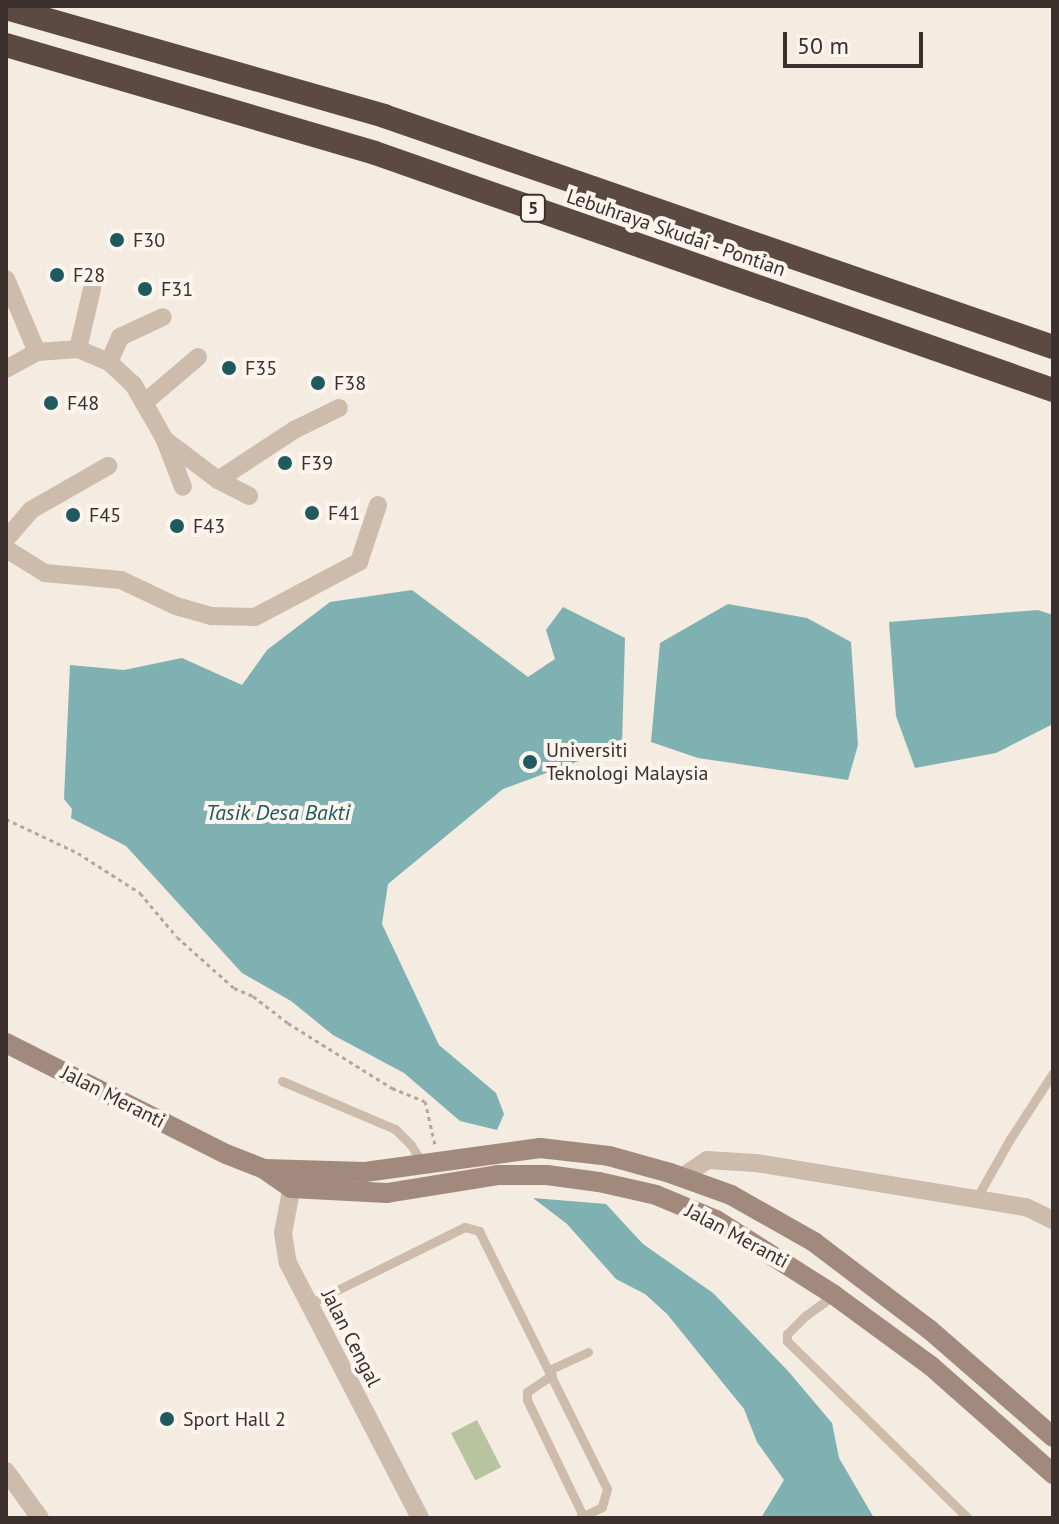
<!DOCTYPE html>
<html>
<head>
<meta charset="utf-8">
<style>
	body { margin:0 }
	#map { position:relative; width:1059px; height:1524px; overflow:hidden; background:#f4ebe1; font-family:"PT Sans",sans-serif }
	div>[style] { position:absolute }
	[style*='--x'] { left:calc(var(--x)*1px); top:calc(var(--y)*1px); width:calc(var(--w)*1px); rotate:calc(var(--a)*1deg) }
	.green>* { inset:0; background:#b8c4a0; transform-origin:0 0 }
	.water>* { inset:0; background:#7fb0b2 }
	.path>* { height:3px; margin-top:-1.5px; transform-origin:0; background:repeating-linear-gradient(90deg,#b9a596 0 4px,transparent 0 8px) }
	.lane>* { height:9px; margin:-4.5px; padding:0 4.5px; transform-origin:4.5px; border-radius:4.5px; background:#cdbbac }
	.street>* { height:18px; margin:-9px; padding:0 9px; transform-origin:9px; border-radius:9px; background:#cdbbac }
	.secondary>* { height:20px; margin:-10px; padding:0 10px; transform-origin:10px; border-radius:10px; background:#a18a7d }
	.highway>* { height:24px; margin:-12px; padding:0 12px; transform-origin:12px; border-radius:12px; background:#5c4a42 }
	.dots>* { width:22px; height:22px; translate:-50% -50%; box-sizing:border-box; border:4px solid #fbf5ee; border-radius:50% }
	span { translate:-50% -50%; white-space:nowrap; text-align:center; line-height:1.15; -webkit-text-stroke:8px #fbf5ee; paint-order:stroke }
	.shield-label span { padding:2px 6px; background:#fbf5ee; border:2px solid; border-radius:6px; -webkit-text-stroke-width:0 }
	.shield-label { font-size:18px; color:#3b302b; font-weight:700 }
	.street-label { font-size:20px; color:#3b302b }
	.poi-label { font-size:20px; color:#3b302b }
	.left { translate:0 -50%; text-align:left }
	.water-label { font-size:22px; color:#1f5a5e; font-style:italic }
	.frame { position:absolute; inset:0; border:8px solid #3b302b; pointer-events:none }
	.scale { position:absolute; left:783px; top:32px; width:140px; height:36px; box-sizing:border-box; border:4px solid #3b302b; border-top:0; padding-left:10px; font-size:24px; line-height:28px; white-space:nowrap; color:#3b302b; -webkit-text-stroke:6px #fbf5ee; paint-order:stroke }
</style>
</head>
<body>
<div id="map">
	<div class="green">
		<i style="left:477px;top:1420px;width:53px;height:29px;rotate:63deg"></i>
	</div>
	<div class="water">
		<i style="clip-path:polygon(412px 590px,528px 677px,555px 659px,546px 630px,563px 607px,625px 638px,622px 745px,503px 789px,388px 884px,382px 924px,439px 1045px,496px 1093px,504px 1114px,497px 1130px,460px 1121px,404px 1073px,333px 1035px,291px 1001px,242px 973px,126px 846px,71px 818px,72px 809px,64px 799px,70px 665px,124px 670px,182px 658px,242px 685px,267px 650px,330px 602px)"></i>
		<i style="clip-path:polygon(728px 604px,807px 618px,851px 642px,858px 745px,848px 780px,698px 758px,651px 742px,660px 643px)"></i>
		<i style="clip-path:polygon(1038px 610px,1053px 615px,1053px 724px,996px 753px,915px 768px,896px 716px,889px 622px)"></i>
		<i style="clip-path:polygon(533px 1198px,606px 1204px,643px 1244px,713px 1293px,788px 1371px,832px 1423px,839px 1458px,874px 1518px,761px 1518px,784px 1480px,757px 1442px,744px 1409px,667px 1314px,645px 1294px,616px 1279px,567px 1224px)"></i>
	</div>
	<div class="path">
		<i style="--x:6;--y:819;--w:80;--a:25.3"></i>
		<i style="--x:78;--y:853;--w:74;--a:32.8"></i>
		<i style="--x:140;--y:893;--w:57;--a:49.9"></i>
		<i style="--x:177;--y:937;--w:76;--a:41.8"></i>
		<i style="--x:234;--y:988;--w:21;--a:23"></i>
		<i style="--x:253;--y:996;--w:44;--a:37.6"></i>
		<i style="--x:288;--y:1023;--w:123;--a:32"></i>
		<i style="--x:392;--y:1088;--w:35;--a:22"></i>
		<i style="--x:425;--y:1101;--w:45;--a:77.2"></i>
	</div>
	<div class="lane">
		<i style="--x:282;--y:1081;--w:123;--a:23"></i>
		<i style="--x:395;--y:1129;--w:23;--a:45"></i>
		<i style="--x:411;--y:1145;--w:21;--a:59"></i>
		<i style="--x:976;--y:1199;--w:69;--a:-60.5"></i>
		<i style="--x:1010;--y:1139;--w:79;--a:-56.9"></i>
		<i style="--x:834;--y:1295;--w:34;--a:144"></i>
		<i style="--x:806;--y:1315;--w:27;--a:135"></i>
		<i style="--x:787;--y:1334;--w:7;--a:90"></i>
		<i style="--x:787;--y:1341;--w:253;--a:44.4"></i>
		<i style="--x:309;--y:1304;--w:174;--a:-26.3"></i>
		<i style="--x:465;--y:1227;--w:15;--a:16"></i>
		<i style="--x:479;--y:1231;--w:288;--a:63.6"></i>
		<i style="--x:607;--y:1489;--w:19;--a:106"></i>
		<i style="--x:602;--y:1507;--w:25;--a:154"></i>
		<i style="--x:549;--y:1370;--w:43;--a:-24.8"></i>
		<i style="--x:552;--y:1375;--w:30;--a:146"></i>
		<i style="--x:527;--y:1392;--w:8;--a:90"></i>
		<i style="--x:527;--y:1400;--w:129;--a:64.2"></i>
	</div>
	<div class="street">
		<i style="--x:6;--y:279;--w:79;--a:67"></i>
		<i style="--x:78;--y:349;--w:62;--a:-76.9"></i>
		<i style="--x:109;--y:362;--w:27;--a:-66"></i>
		<i style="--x:120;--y:337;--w:47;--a:-24.9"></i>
		<i style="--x:6;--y:369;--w:35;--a:-29"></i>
		<i style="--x:37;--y:352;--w:41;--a:-4.2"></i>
		<i style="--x:78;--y:349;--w:34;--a:23"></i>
		<i style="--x:109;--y:362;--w:33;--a:43"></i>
		<i style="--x:133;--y:384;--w:22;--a:60"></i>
		<i style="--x:144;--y:403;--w:43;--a:60.4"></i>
		<i style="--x:165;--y:440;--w:50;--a:69"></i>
		<i style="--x:144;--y:403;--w:71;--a:-40.4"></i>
		<i style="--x:165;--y:440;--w:66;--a:37"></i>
		<i style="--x:218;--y:480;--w:35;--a:27"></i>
		<i style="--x:218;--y:480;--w:91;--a:-33.3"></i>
		<i style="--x:294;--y:430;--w:50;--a:-26.1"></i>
		<i style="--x:6;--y:539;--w:38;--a:-49"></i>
		<i style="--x:31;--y:510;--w:89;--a:-29.7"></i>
		<i style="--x:6;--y:549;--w:46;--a:31.6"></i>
		<i style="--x:45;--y:573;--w:76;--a:5.3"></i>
		<i style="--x:121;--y:580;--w:61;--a:25.3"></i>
		<i style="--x:176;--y:606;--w:37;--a:16"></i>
		<i style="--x:212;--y:616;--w:43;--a:1.3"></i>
		<i style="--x:255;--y:617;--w:118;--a:-27.9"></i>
		<i style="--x:359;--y:562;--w:60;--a:-71.6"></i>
		<i style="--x:294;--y:1175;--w:59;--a:100.7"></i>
		<i style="--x:283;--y:1233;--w:30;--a:81"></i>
		<i style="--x:288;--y:1263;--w:287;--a:62.6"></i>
		<i style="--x:682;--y:1177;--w:30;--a:-34"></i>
		<i style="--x:707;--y:1160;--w:49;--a:3.5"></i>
		<i style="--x:756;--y:1163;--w:274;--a:9.3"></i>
		<i style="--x:1026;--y:1207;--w:30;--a:26"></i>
		<i style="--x:6;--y:1471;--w:58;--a:54.1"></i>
	</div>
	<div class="secondary">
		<i style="--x:6;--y:1043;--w:246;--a:26.8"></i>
		<i style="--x:226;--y:1154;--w:41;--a:21.5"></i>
		<i style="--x:264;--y:1169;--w:33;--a:35"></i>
		<i style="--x:291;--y:1188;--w:96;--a:3"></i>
		<i style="--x:387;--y:1193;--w:112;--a:-9.2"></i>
		<i style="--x:498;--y:1175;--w:49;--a:0"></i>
		<i style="--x:547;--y:1175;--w:52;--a:7.7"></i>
		<i style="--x:599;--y:1182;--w:58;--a:12.8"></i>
		<i style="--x:656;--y:1195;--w:65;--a:22.6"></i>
		<i style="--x:716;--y:1220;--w:140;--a:32.4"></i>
		<i style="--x:834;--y:1295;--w:120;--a:36.2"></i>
		<i style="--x:931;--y:1366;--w:163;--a:41.5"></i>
		<i style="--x:264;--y:1169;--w:101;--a:1.7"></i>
		<i style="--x:365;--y:1172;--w:177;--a:-7.8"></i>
		<i style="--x:540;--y:1148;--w:69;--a:6.6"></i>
		<i style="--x:609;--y:1156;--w:63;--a:15.6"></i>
		<i style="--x:670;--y:1173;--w:65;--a:19.8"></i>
		<i style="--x:731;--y:1195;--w:95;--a:29.5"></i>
		<i style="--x:814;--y:1242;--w:146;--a:37.2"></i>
		<i style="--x:930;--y:1330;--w:163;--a:41"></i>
	</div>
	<div class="highway">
		<i style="--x:6;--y:8;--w:393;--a:15.9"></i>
		<i style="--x:384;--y:116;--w:708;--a:19.05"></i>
		<i style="--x:6;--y:45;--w:384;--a:16.3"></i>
		<i style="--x:375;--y:153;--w:718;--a:19.27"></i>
	</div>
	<div class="dots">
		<i style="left:117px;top:240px;background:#1f5a5e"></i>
		<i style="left:57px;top:275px;background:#1f5a5e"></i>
		<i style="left:145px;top:289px;background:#1f5a5e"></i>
		<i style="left:229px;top:368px;background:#1f5a5e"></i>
		<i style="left:318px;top:383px;background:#1f5a5e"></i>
		<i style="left:51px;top:403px;background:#1f5a5e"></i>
		<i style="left:285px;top:463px;background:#1f5a5e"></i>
		<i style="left:312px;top:513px;background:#1f5a5e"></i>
		<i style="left:73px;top:515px;background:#1f5a5e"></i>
		<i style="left:177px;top:526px;background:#1f5a5e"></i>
		<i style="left:530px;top:762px;background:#1f5a5e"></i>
		<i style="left:167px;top:1419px;background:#1f5a5e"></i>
	</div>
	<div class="shield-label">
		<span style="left:533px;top:208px">5</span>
	</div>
	<div class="street-label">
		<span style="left:676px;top:233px;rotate:19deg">Lebuhraya Skudai - Pontian</span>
		<span style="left:113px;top:1097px;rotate:27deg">Jalan Meranti</span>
		<span style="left:737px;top:1236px;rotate:28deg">Jalan Meranti</span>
		<span style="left:351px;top:1338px;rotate:63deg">Jalan Cengal</span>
	</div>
	<div class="poi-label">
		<span class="left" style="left:133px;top:240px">F30</span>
		<span class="left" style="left:73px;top:275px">F28</span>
		<span class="left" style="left:161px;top:289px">F31</span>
		<span class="left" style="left:245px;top:368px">F35</span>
		<span class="left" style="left:334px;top:383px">F38</span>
		<span class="left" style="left:67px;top:403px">F48</span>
		<span class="left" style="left:301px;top:463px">F39</span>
		<span class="left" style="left:328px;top:513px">F41</span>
		<span class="left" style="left:89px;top:515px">F45</span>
		<span class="left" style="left:193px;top:526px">F43</span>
		<span class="left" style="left:546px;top:762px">Universiti<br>Teknologi Malaysia</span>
		<span class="left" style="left:183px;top:1419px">Sport Hall 2</span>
	</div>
	<div class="water-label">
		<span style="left:278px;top:813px">Tasik Desa Bakti</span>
	</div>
	<div class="frame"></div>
	<div class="scale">50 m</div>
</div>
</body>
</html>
